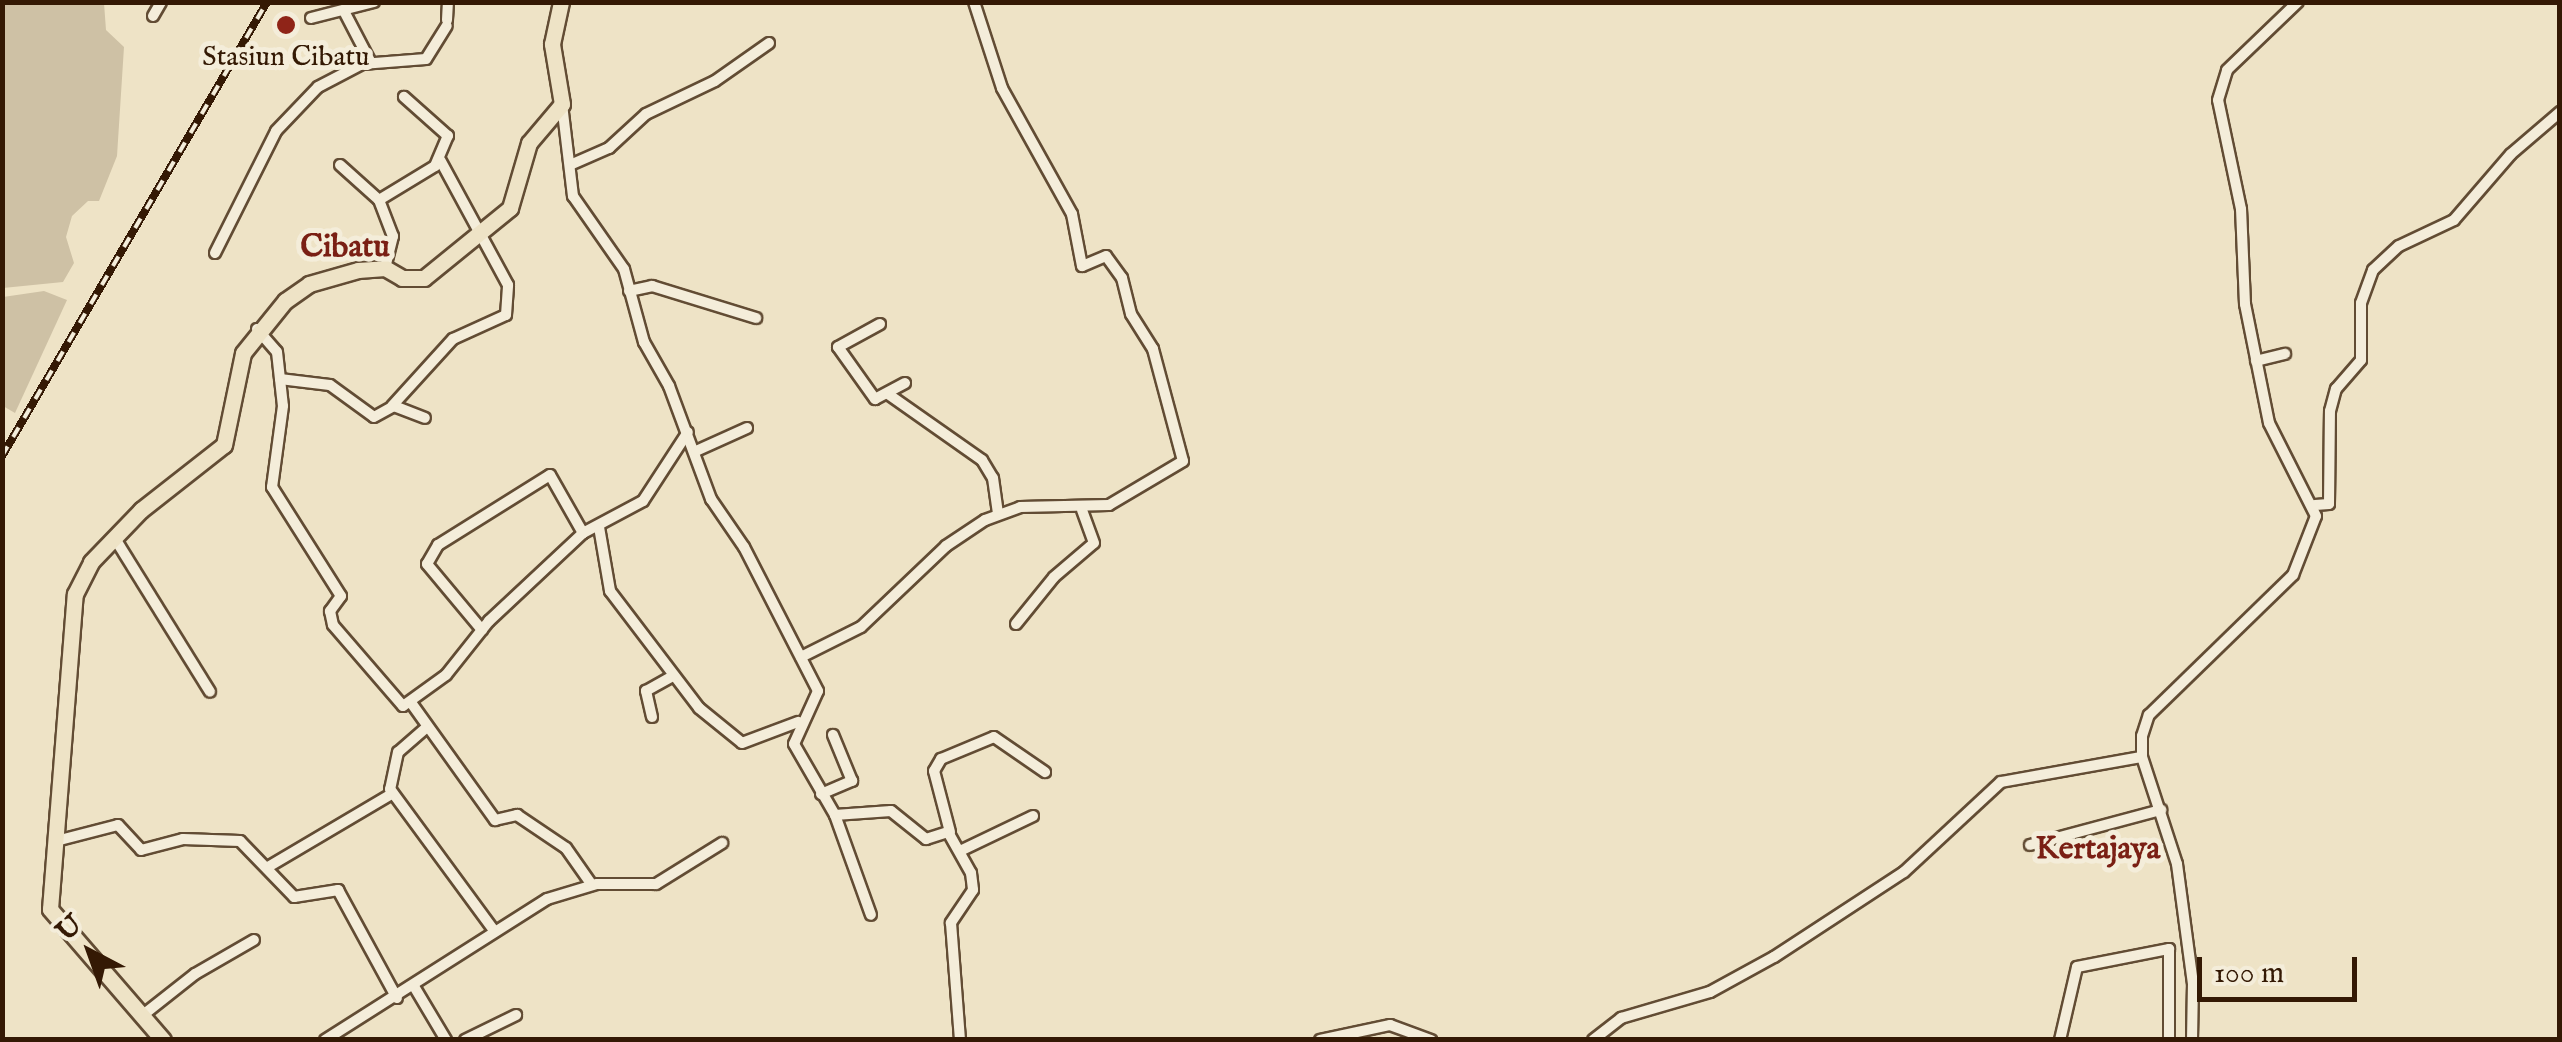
<!DOCTYPE html>
<html>
<head>
<meta charset="utf-8">
<style>
	body { margin:0 }
	#map { position:relative; width:2562px; height:1042px; overflow:hidden; background:#eee3c6; font-family:"IM FELL English",serif }
	div>[style] { position:absolute }
	[style*='--x'] { left:calc(var(--x)*1px); top:calc(var(--y)*1px); width:calc(var(--w)*1px); rotate:calc(var(--a)*1deg) }
	.green>* { inset:0; background:#cec1a5 }
	.roads { filter:drop-shadow(2px 0 #624c34) drop-shadow(-2px 0 #624c34) drop-shadow(0 2px #624c34) drop-shadow(0 -2px #624c34) }
	.street>* { height:10px; margin:-5px; padding:0 5px; transform-origin:5px; border-radius:5px; background:#f4edda }
	.primary>* { height:15px; margin:-7.5px; padding:0 7.5px; transform-origin:7.5px; border-radius:7.5px; background:#eee3c6 }
	.rail>* { height:8px; margin-top:-4px; transform-origin:0; background:repeating-linear-gradient(90deg,#f4edda 0 11px,#341904 0 22px); box-sizing:border-box; border-block:2px solid #341904 }
	.dots>* { width:28px; height:28px; translate:-50% -50%; box-sizing:border-box; border:5px solid #f4edda; border-radius:50% }
	span { translate:-50% -50%; white-space:nowrap; text-align:center; line-height:1.15; -webkit-text-stroke:10px #f4edda; paint-order:stroke }
	.poi-label { font-size:28px; color:#341904 }
	.quarter-label { font-size:32px; color:#7a1f14; font-weight:700 }
	.frame { position:absolute; inset:0; border:5px solid #341904; pointer-events:none }
	.north { position:absolute; left:40px; top:902px; width:100px; height:100px; -webkit-text-stroke:8px #f4edda; paint-order:stroke; rotate:319deg; font-size:28px; font-weight:700; line-height:40px; text-align:center; color:#341904 }
	.north::after { content:''; display:block; margin:auto; width:35px; height:45px; background:#341904; clip-path:polygon(50% 0,100% 100%,50% 72%,0 100%) }
	.scale { position:absolute; left:2197px; top:957px; width:160px; height:45px; box-sizing:border-box; border:5px solid #341904; border-top:0; padding-left:12px; font-size:30px; line-height:35px; white-space:nowrap; color:#341904; -webkit-text-stroke:8px #f4edda; paint-order:stroke }
</style>
</head>
<body>
<div id="map">
	<div class="green">
		<i style="clip-path:polygon(2px 3px,104px 3px,106px 30px,124px 47px,117px 156px,99px 201px,88px 201px,72px 216px,66px 237px,74px 263px,63px 282px,3px 288px)"></i>
		<i style="clip-path:polygon(44px 291px,67px 300px,15px 413px,3px 406px,3px 297px)"></i>
	</div>
	<div class="roads">
		<div class="street">
			<i style="--x:345;--y:13;--w:56;--a:62.5"></i>
			<i style="--x:153;--y:16;--w:16;--a:-60"></i>
			<i style="--x:311;--y:18;--w:65;--a:-14.3"></i>
			<i style="--x:447;--y:20;--w:18;--a:-87"></i>
			<i style="--x:562;--y:104;--w:93;--a:83.2"></i>
			<i style="--x:573;--y:196;--w:89;--a:55.1"></i>
			<i style="--x:624;--y:269;--w:76;--a:74.7"></i>
			<i style="--x:644;--y:342;--w:51;--a:60.4"></i>
			<i style="--x:669;--y:386;--w:121;--a:69.6"></i>
			<i style="--x:711;--y:499;--w:58;--a:55.5"></i>
			<i style="--x:744;--y:547;--w:162;--a:62.8"></i>
			<i style="--x:818;--y:691;--w:58;--a:114.4"></i>
			<i style="--x:794;--y:744;--w:82;--a:60"></i>
			<i style="--x:835;--y:815;--w:56;--a:-4.1"></i>
			<i style="--x:891;--y:811;--w:45;--a:38.7"></i>
			<i style="--x:926;--y:839;--w:23;--a:-18"></i>
			<i style="--x:948;--y:832;--w:47;--a:60.7"></i>
			<i style="--x:971;--y:873;--w:17;--a:83"></i>
			<i style="--x:973;--y:890;--w:40;--a:124"></i>
			<i style="--x:951;--y:923;--w:117;--a:85.6"></i>
			<i style="--x:340;--y:165;--w:52;--a:41.9"></i>
			<i style="--x:379;--y:200;--w:66;--a:-31.3"></i>
			<i style="--x:435;--y:166;--w:33;--a:-67"></i>
			<i style="--x:448;--y:136;--w:59;--a:-138.4"></i>
			<i style="--x:570;--y:165;--w:43;--a:-23.6"></i>
			<i style="--x:609;--y:148;--w:50;--a:-42.6"></i>
			<i style="--x:646;--y:114;--w:76;--a:-25.6"></i>
			<i style="--x:715;--y:81;--w:66;--a:-35.1"></i>
			<i style="--x:379;--y:200;--w:39;--a:69"></i>
			<i style="--x:393;--y:236;--w:33;--a:104"></i>
			<i style="--x:215;--y:253;--w:136;--a:-63.4"></i>
			<i style="--x:276;--y:131;--w:61;--a:-46.3"></i>
			<i style="--x:318;--y:87;--w:50;--a:-27.6"></i>
			<i style="--x:362;--y:64;--w:64;--a:-4.5"></i>
			<i style="--x:426;--y:59;--w:39;--a:-58"></i>
			<i style="--x:629;--y:291;--w:24;--a:-12"></i>
			<i style="--x:652;--y:286;--w:109;--a:17.1"></i>
			<i style="--x:880;--y:324;--w:48;--a:151.3"></i>
			<i style="--x:838;--y:347;--w:64;--a:54.6"></i>
			<i style="--x:875;--y:399;--w:34;--a:-28"></i>
			<i style="--x:257;--y:329;--w:30;--a:49"></i>
			<i style="--x:277;--y:352;--w:54;--a:83.7"></i>
			<i style="--x:283;--y:406;--w:82;--a:97.7"></i>
			<i style="--x:272;--y:487;--w:129;--a:57.7"></i>
			<i style="--x:341;--y:596;--w:19;--a:126"></i>
			<i style="--x:330;--y:611;--w:14;--a:78"></i>
			<i style="--x:333;--y:625;--w:107;--a:49.2"></i>
			<i style="--x:403;--y:706;--w:53;--a:-35.8"></i>
			<i style="--x:446;--y:675;--w:69;--a:-51.5"></i>
			<i style="--x:489;--y:621;--w:129;--a:-43.1"></i>
			<i style="--x:583;--y:533;--w:68;--a:-28.1"></i>
			<i style="--x:643;--y:501;--w:82;--a:-56.9"></i>
			<i style="--x:2256;--y:361;--w:30;--a:-14"></i>
			<i style="--x:280;--y:379;--w:50;--a:6.8"></i>
			<i style="--x:330;--y:385;--w:54;--a:36"></i>
			<i style="--x:374;--y:417;--w:23;--a:-29"></i>
			<i style="--x:394;--y:406;--w:33;--a:21"></i>
			<i style="--x:888;--y:394;--w:115;--a:35.1"></i>
			<i style="--x:982;--y:460;--w:21;--a:59"></i>
			<i style="--x:993;--y:478;--w:36;--a:82"></i>
			<i style="--x:392;--y:406;--w:91;--a:-47.7"></i>
			<i style="--x:453;--y:339;--w:58;--a:-24.4"></i>
			<i style="--x:506;--y:315;--w:30;--a:-86"></i>
			<i style="--x:508;--y:285;--w:142;--a:-118.5"></i>
			<i style="--x:696;--y:451;--w:56;--a:-24.3"></i>
			<i style="--x:2315;--y:505;--w:14;--a:-4"></i>
			<i style="--x:2329;--y:504;--w:93;--a:-89.4"></i>
			<i style="--x:2330;--y:411;--w:23;--a:-75"></i>
			<i style="--x:2336;--y:389;--w:38;--a:-49"></i>
			<i style="--x:2361;--y:360;--w:57;--a:-90"></i>
			<i style="--x:2361;--y:303;--w:35;--a:-70"></i>
			<i style="--x:2373;--y:270;--w:35;--a:-43"></i>
			<i style="--x:2399;--y:246;--w:61;--a:-25.3"></i>
			<i style="--x:2454;--y:220;--w:87;--a:-49.2"></i>
			<i style="--x:2511;--y:154;--w:65;--a:-40.6"></i>
			<i style="--x:599;--y:527;--w:65;--a:80.2"></i>
			<i style="--x:610;--y:591;--w:147;--a:52.7"></i>
			<i style="--x:699;--y:708;--w:55;--a:39.1"></i>
			<i style="--x:742;--y:743;--w:60;--a:-20.6"></i>
			<i style="--x:114;--y:537;--w:182;--a:58.2"></i>
			<i style="--x:1016;--y:624;--w:60;--a:-51"></i>
			<i style="--x:1054;--y:577;--w:52;--a:-40.4"></i>
			<i style="--x:1094;--y:543;--w:35;--a:-110"></i>
			<i style="--x:482;--y:630;--w:86;--a:-129.8"></i>
			<i style="--x:427;--y:564;--w:22;--a:-60"></i>
			<i style="--x:438;--y:545;--w:132;--a:-32"></i>
			<i style="--x:550;--y:475;--w:67;--a:60.4"></i>
			<i style="--x:801;--y:657;--w:67;--a:-26.6"></i>
			<i style="--x:861;--y:627;--w:117;--a:-43.6"></i>
			<i style="--x:946;--y:546;--w:47;--a:-33.7"></i>
			<i style="--x:985;--y:520;--w:37;--a:-20"></i>
			<i style="--x:1020;--y:507;--w:89;--a:-1.3"></i>
			<i style="--x:1109;--y:505;--w:86;--a:-30.7"></i>
			<i style="--x:1183;--y:461;--w:116;--a:-105"></i>
			<i style="--x:1153;--y:349;--w:41;--a:-122.2"></i>
			<i style="--x:1131;--y:314;--w:37;--a:-104"></i>
			<i style="--x:1122;--y:278;--w:27;--a:-126"></i>
			<i style="--x:1106;--y:256;--w:26;--a:157"></i>
			<i style="--x:1082;--y:266;--w:53;--a:-100.9"></i>
			<i style="--x:1072;--y:214;--w:144;--a:-119.1"></i>
			<i style="--x:1002;--y:88;--w:90;--a:-108"></i>
			<i style="--x:412;--y:704;--w:143;--a:54.4"></i>
			<i style="--x:495;--y:820;--w:23;--a:-13"></i>
			<i style="--x:517;--y:815;--w:59;--a:34"></i>
			<i style="--x:566;--y:848;--w:45;--a:54.9"></i>
			<i style="--x:652;--y:717;--w:27;--a:-103"></i>
			<i style="--x:646;--y:691;--w:31;--a:-29"></i>
			<i style="--x:427;--y:727;--w:38;--a:139"></i>
			<i style="--x:398;--y:752;--w:38;--a:102"></i>
			<i style="--x:390;--y:789;--w:177;--a:53.7"></i>
			<i style="--x:821;--y:794;--w:34;--a:-23"></i>
			<i style="--x:852;--y:781;--w:50;--a:-112.4"></i>
			<i style="--x:835;--y:815;--w:106;--a:70.2"></i>
			<i style="--x:950;--y:832;--w:63;--a:-104.7"></i>
			<i style="--x:934;--y:771;--w:14;--a:-60"></i>
			<i style="--x:941;--y:759;--w:57;--a:-22.5"></i>
			<i style="--x:994;--y:737;--w:62;--a:34.5"></i>
			<i style="--x:56;--y:841;--w:64;--a:-14.5"></i>
			<i style="--x:118;--y:825;--w:34;--a:47"></i>
			<i style="--x:141;--y:850;--w:43;--a:-14.7"></i>
			<i style="--x:183;--y:839;--w:57;--a:2"></i>
			<i style="--x:240;--y:841;--w:78;--a:46"></i>
			<i style="--x:294;--y:897;--w:45;--a:-9"></i>
			<i style="--x:338;--y:890;--w:123;--a:61.4"></i>
			<i style="--x:2030;--y:845;--w:136;--a:-15"></i>
			<i style="--x:960;--y:851;--w:81;--a:-25.6"></i>
			<i style="--x:268;--y:867;--w:145;--a:-30.6"></i>
			<i style="--x:415;--y:988;--w:61;--a:59.2"></i>
			<i style="--x:143;--y:1015;--w:66;--a:-38.3"></i>
			<i style="--x:195;--y:974;--w:68;--a:-30"></i>
			<i style="--x:325;--y:1040;--w:263;--a:-32.4"></i>
			<i style="--x:547;--y:899;--w:52;--a:-16.7"></i>
			<i style="--x:597;--y:884;--w:59;--a:0"></i>
			<i style="--x:656;--y:884;--w:78;--a:-31.8"></i>
			<i style="--x:465;--y:1040;--w:57;--a:-26.1"></i>
			<i style="--x:1320;--y:1040;--w:72;--a:-12.1"></i>
			<i style="--x:1390;--y:1025;--w:44;--a:20.1"></i>
			<i style="--x:1593;--y:1040;--w:36;--a:-38"></i>
			<i style="--x:1621;--y:1018;--w:93;--a:-16.3"></i>
			<i style="--x:1710;--y:992;--w:73;--a:-28.7"></i>
			<i style="--x:1774;--y:957;--w:155;--a:-33.2"></i>
			<i style="--x:1904;--y:872;--w:132;--a:-42.9"></i>
			<i style="--x:2001;--y:782;--w:143;--a:-10.1"></i>
			<i style="--x:2060;--y:1040;--w:75;--a:-76.9"></i>
			<i style="--x:2077;--y:967;--w:94;--a:-11.1"></i>
			<i style="--x:2169;--y:949;--w:91;--a:90"></i>
			<i style="--x:2192;--y:1040;--w:56;--a:-89"></i>
			<i style="--x:2193;--y:984;--w:121;--a:-97.6"></i>
			<i style="--x:2177;--y:864;--w:113;--a:-108.1"></i>
			<i style="--x:2142;--y:757;--w:21;--a:-90"></i>
			<i style="--x:2142;--y:736;--w:22;--a:-72"></i>
			<i style="--x:2149;--y:715;--w:201;--a:-44.2"></i>
			<i style="--x:2293;--y:575;--w:63;--a:-68.7"></i>
			<i style="--x:2316;--y:516;--w:104;--a:-116.8"></i>
			<i style="--x:2269;--y:423;--w:121;--a:-101.4"></i>
			<i style="--x:2245;--y:304;--w:95;--a:-92.4"></i>
			<i style="--x:2241;--y:209;--w:111;--a:-101.9"></i>
			<i style="--x:2218;--y:100;--w:31;--a:-73"></i>
			<i style="--x:2227;--y:70;--w:98;--a:-43.8"></i>
		</div>
		<div class="primary">
			<i style="--x:163;--y:1040;--w:173;--a:-130.8"></i>
			<i style="--x:50;--y:909;--w:316;--a:-85.5"></i>
			<i style="--x:75;--y:594;--w:36;--a:-63"></i>
			<i style="--x:91;--y:562;--w:72;--a:-46.1"></i>
			<i style="--x:141;--y:510;--w:105;--a:-38.1"></i>
			<i style="--x:224;--y:445;--w:94;--a:-78.3"></i>
			<i style="--x:243;--y:353;--w:67;--a:-51.1"></i>
			<i style="--x:285;--y:301;--w:29;--a:-35"></i>
			<i style="--x:309;--y:284;--w:51;--a:-15.9"></i>
			<i style="--x:358;--y:270;--w:27;--a:-4"></i>
			<i style="--x:385;--y:268;--w:20;--a:30"></i>
			<i style="--x:402;--y:278;--w:22;--a:0"></i>
			<i style="--x:424;--y:278;--w:111;--a:-39.1"></i>
			<i style="--x:510;--y:208;--w:68;--a:-73.7"></i>
			<i style="--x:529;--y:143;--w:51;--a:-49.8"></i>
			<i style="--x:562;--y:104;--w:61;--a:-99.5"></i>
			<i style="--x:552;--y:44;--w:43;--a:-77.9"></i>
		</div>
	</div>
	<div class="rail">
		<i style="--x:2;--y:456;--w:526;--a:-59.73"></i>
	</div>
	<div class="dots">
		<i style="left:286px;top:25px;background:#8f2418"></i>
	</div>
	<div class="poi-label">
		<span style="left:286px;top:58px">Stasiun Cibatu</span>
	</div>
	<div class="quarter-label">
		<span style="left:345px;top:248px">Cibatu</span>
		<span style="left:2098px;top:850px">Kertajaya</span>
	</div>
	<div class="frame"></div>
	<div class="north">U</div>
	<div class="scale">100 m</div>
</div>
</body>
</html>
